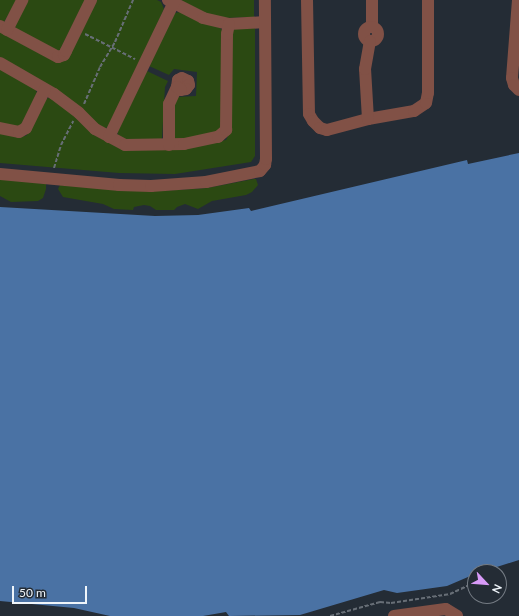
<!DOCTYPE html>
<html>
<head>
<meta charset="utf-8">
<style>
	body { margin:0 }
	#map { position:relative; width:519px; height:616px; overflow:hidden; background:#242c35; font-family:Lato,sans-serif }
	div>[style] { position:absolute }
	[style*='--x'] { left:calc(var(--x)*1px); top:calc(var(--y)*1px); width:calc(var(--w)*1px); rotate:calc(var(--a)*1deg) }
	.green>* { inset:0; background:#2b4912 }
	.water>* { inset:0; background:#4a72a4 }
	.path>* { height:2px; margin-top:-1px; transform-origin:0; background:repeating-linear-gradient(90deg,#676e76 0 4px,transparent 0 6px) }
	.minor>* { height:12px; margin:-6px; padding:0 6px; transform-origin:6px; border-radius:6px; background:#815146 }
	.minor>.ring { margin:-6px; padding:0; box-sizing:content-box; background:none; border:12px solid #815146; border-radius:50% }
	span { translate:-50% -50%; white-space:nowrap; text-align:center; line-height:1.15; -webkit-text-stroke:4px #242c35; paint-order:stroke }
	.north { position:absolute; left:467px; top:564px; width:40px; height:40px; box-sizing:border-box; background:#242c35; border:1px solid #757c84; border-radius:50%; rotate:116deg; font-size:11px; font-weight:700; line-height:16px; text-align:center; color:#eff5fa }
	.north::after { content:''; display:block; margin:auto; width:14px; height:18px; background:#d89bf8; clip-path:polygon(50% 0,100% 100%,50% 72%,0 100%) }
	.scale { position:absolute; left:12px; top:586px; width:75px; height:18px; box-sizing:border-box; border:2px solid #eff5fa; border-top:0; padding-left:5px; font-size:12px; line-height:14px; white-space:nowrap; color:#eff5fa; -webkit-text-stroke:3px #242c35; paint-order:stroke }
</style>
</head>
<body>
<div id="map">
	<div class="green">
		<i style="clip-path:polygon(0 0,17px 0,4px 22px,0 21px)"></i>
		<i style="clip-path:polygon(26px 0,85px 0,60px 50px,58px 51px,19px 32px,14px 26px)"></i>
		<i style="clip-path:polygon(95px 0,157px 0,161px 2px,164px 9px,110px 127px,105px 128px,100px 127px,56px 89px,0 57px,0 32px,54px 61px)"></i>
		<i style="clip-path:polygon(182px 0,254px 0,254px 17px,223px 18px,212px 16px,183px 2px)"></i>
		<i style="clip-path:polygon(180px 12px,220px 28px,223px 31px,223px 128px,219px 132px,177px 140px,173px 137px,175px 97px,196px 96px,197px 72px,174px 69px,169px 75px,149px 66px,175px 13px)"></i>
		<i style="clip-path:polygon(255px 26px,255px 156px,251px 162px,175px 174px,119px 173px,0 163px,0 132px,26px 136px,45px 100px,48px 98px,56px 99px,93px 134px,117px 147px,184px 148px,226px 140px,232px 128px,232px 31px,238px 27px)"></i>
		<i style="clip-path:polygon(0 68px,36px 90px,37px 94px,23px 127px,0 124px)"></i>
		<i style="clip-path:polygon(147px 71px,168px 81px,165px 87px,162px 138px,159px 141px,125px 140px,119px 136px,117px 132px)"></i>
		<i style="clip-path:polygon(0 179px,46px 184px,46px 189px,43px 198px,38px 201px,11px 202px,0 196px)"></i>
		<i style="clip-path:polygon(254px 179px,256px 179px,258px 185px,252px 192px,246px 195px,212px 201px,198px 209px,185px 204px,177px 207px,174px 210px,156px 210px,150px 206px,144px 205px,134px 207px,133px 210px,114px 209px,103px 204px,63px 197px,58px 189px,60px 185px,151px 191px,177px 190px,207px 188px)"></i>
	</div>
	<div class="water">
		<i style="clip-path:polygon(519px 153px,519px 560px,481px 572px,475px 572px,475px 574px,447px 586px,397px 593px,384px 590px,300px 615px,229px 616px,226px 612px,203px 616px,110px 616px,74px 608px,0 601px,0 207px,155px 216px,198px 215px,249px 208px,251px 211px,450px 164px,467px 160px,468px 164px)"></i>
	</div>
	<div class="path">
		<i style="--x:85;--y:34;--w:56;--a:26.6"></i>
		<i style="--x:84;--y:104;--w:40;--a:-66.6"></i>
		<i style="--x:100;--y:67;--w:29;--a:-59"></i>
		<i style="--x:115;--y:42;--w:46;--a:-66.8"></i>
		<i style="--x:54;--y:168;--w:24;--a:-73"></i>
		<i style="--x:61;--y:145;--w:27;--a:-63"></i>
		<i style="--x:330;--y:616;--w:52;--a:-15.6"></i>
		<i style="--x:380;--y:602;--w:11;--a:5"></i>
		<i style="--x:391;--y:603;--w:60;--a:-8.7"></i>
		<i style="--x:450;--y:594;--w:23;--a:-25"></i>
	</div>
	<div class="minor">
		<i style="--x:168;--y:0;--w:39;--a:27"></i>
		<i style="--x:203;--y:18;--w:27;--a:13"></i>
		<i style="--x:229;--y:24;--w:36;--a:-3"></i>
		<i style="--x:307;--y:0;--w:114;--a:89"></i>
		<i style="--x:309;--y:114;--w:8;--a:60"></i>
		<i style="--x:313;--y:121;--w:10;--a:45"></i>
		<i style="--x:320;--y:128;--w:7;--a:16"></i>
		<i style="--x:327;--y:130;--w:42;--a:-15"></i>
		<i style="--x:368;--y:119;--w:47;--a:-9.9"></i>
		<i style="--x:414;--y:111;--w:14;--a:-34"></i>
		<i style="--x:426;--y:103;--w:10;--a:-79"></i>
		<i style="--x:428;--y:93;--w:93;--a:-90"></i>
		<i style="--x:518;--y:0;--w:78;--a:94.4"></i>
		<i style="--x:512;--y:78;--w:7;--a:74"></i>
		<i style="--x:514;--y:85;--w:7;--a:45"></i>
		<i style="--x:0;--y:26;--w:66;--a:28.1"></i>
		<i style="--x:58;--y:57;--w:6;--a:-18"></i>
		<i style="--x:64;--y:55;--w:4;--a:-63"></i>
		<i style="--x:66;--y:51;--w:57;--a:-63.9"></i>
		<i style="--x:372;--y:27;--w:27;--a:-90"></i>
		<i class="ring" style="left:364px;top:27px;width:2px;height:2px"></i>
		<i style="--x:7;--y:30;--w:34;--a:-63"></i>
		<i style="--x:0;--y:63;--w:62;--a:29.9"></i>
		<i style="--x:54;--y:94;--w:31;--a:37"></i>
		<i style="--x:79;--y:113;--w:23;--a:45"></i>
		<i style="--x:95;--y:129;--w:34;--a:28"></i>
		<i style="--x:125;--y:145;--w:59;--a:-1"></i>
		<i style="--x:184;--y:144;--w:35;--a:-12"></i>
		<i style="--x:218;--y:137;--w:11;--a:-41"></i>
		<i style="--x:226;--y:130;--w:96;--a:-89.4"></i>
		<i style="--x:227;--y:34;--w:10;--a:-79"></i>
		<i style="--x:368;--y:119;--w:50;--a:-93.4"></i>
		<i style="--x:365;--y:69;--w:28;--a:-80"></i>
		<i style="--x:0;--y:128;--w:19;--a:12"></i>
		<i style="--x:19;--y:132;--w:8;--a:-30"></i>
		<i style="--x:26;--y:128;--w:43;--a:-64"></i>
		<i style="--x:109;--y:137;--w:152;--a:-64.3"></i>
		<i style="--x:169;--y:145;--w:41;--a:-90"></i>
		<i style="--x:169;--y:104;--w:19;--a:-65"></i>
		<i style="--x:177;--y:87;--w:7;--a:-82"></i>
		<i style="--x:178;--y:80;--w:4;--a:-27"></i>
		<i style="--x:182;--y:78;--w:7;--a:27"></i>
		<i style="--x:188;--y:81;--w:4;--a:76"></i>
		<i style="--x:189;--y:85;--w:5;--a:127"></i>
		<i style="--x:186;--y:89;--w:5;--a:169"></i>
		<i style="--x:181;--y:90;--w:5;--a:-143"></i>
		<i style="--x:0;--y:174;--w:120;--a:5.3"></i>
		<i style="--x:119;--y:185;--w:32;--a:2"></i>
		<i style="--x:151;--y:186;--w:55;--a:-4.2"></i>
		<i style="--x:206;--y:182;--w:55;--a:-11.5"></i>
		<i style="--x:260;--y:171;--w:8;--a:-50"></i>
		<i style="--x:265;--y:165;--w:6;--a:-81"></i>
		<i style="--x:266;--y:159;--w:159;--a:-90.4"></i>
		<i style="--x:394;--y:616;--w:52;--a:-7.7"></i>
		<i style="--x:446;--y:609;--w:13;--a:32"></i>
	</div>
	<div class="north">N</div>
	<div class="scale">50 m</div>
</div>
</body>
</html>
